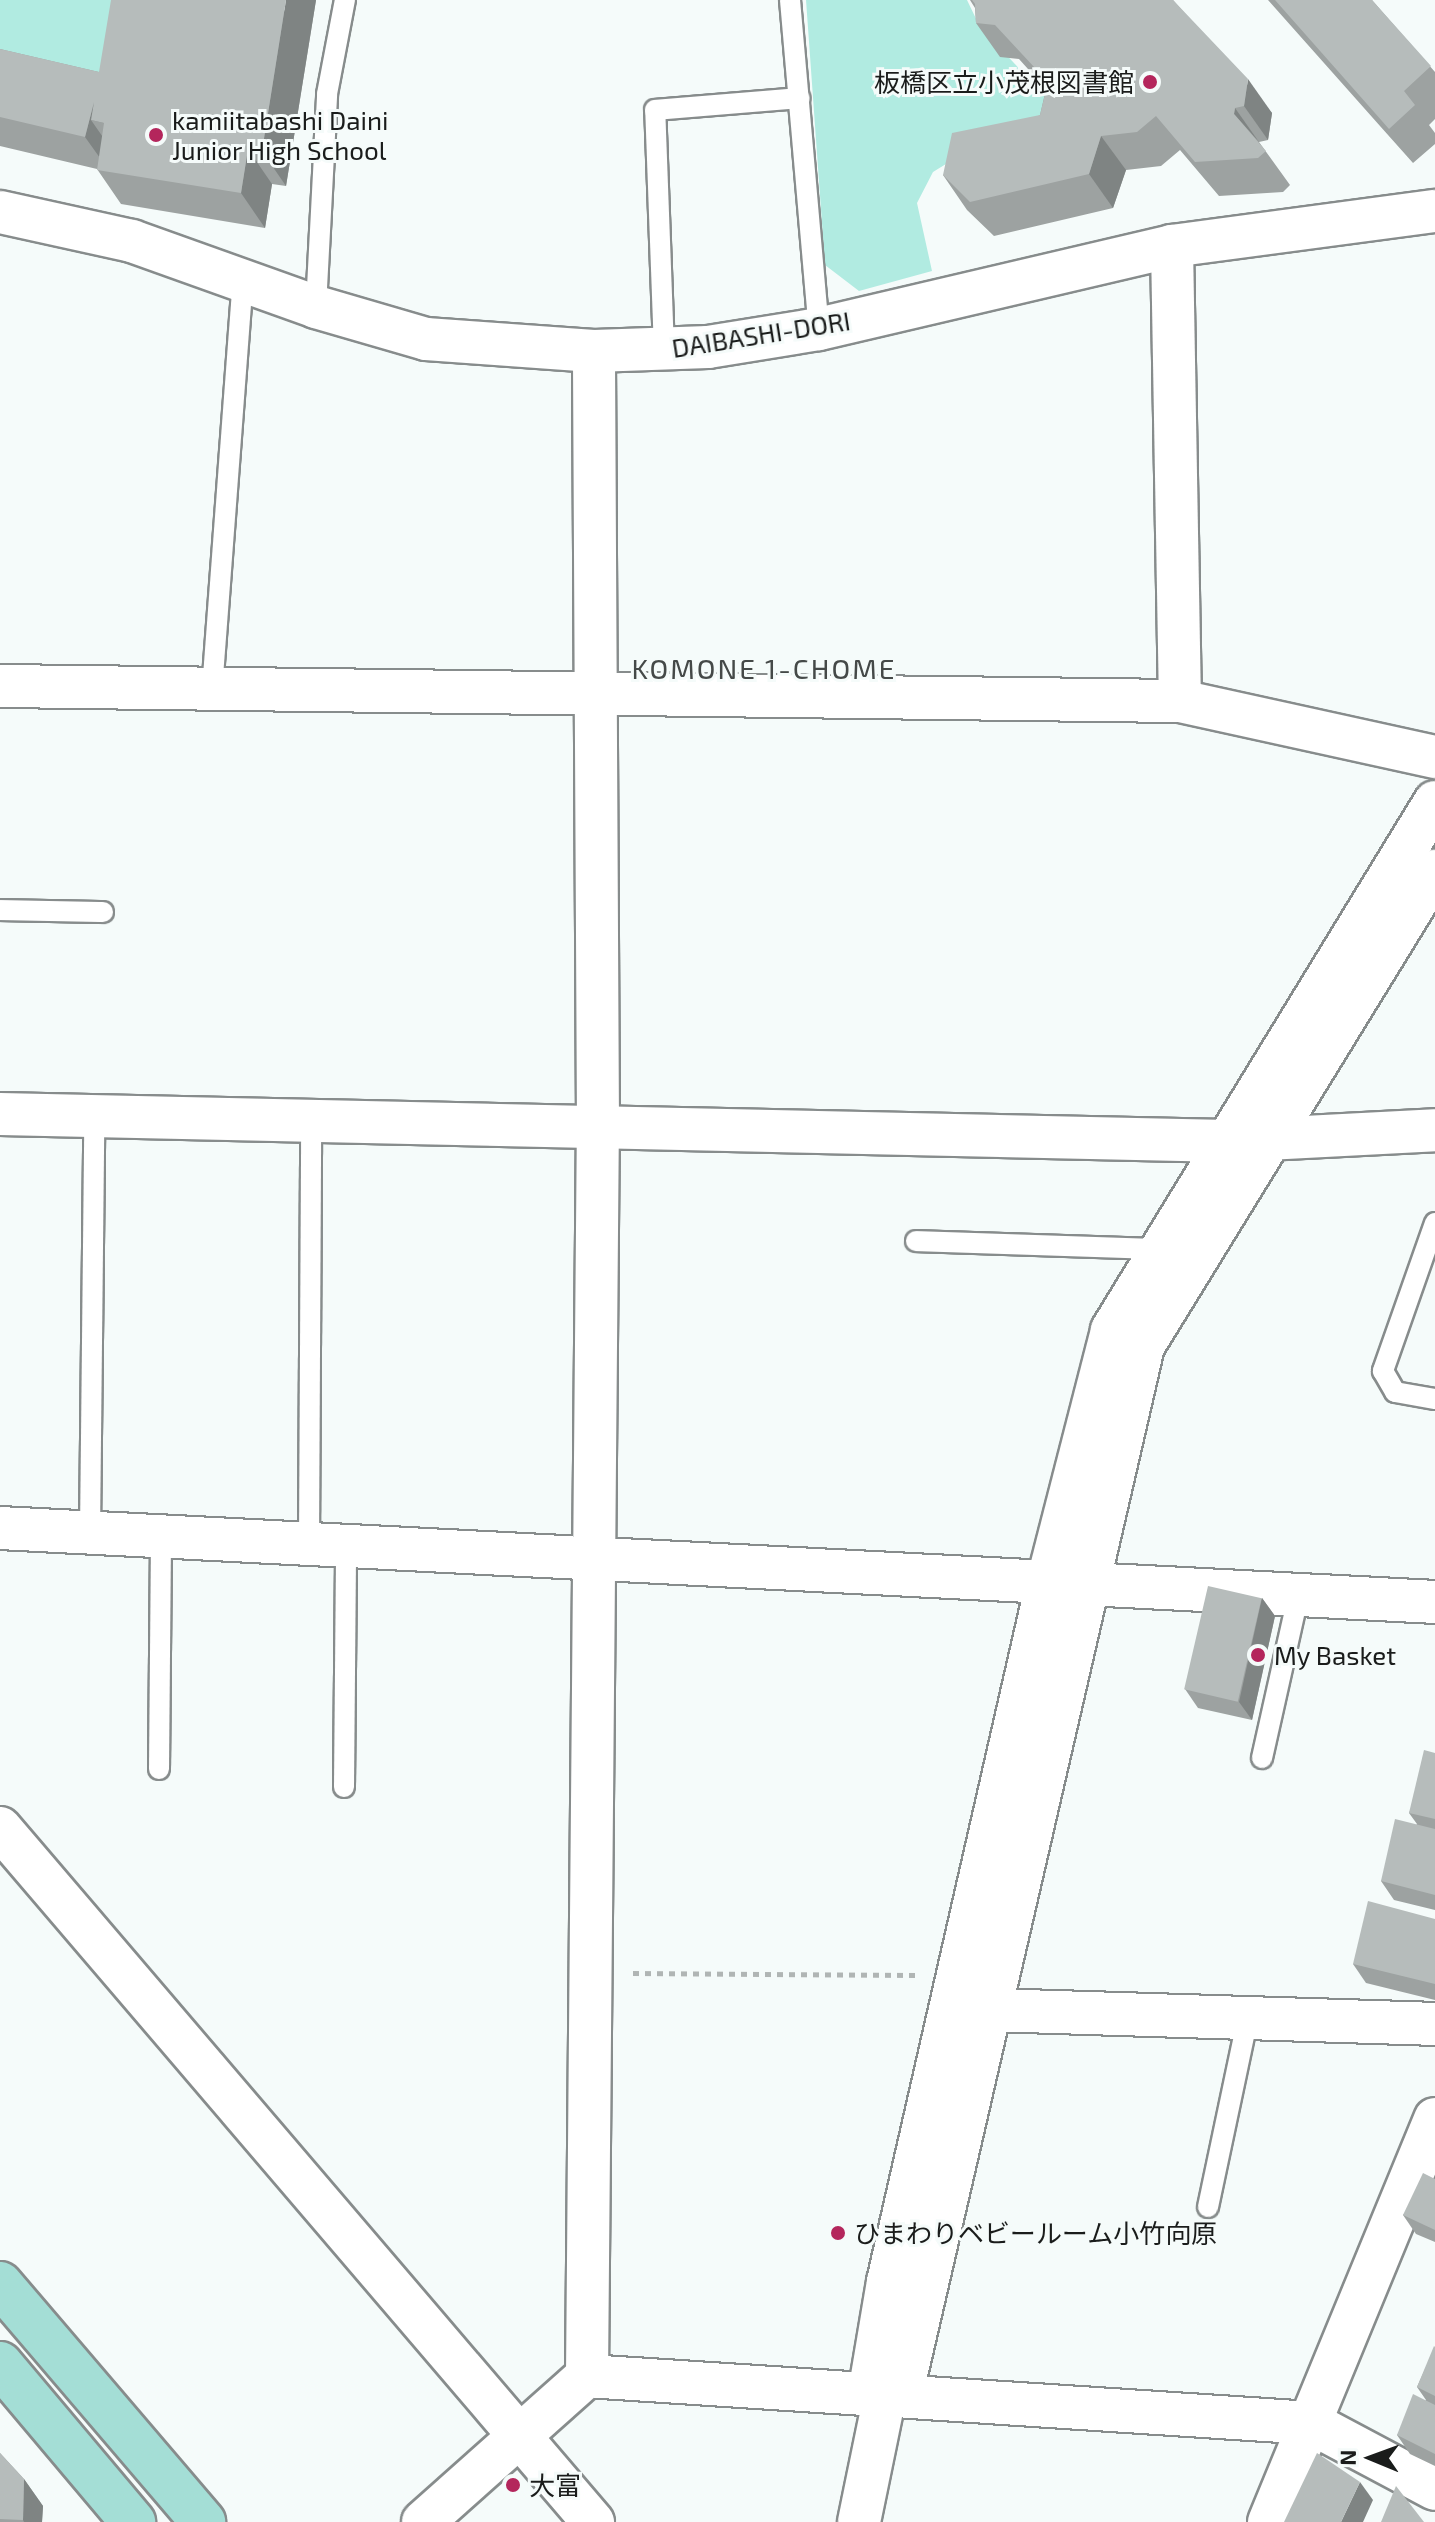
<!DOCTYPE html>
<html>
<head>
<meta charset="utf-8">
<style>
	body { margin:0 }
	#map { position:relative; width:1435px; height:2522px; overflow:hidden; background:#f5fbfa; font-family:"Exo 2","Noto Sans JP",sans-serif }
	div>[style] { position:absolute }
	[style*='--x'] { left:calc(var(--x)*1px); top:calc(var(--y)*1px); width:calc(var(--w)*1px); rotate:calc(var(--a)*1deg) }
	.green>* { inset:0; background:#b1ebe1 }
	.path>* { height:5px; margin-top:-2.5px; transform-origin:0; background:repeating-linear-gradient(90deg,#b0b5b4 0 6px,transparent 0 12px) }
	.roads { filter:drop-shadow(2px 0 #878c8c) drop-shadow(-2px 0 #878c8c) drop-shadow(0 2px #878c8c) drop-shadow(0 -2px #878c8c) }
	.lane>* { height:20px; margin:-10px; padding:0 10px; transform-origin:10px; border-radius:10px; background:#fff }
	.street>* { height:42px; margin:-21px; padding:0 21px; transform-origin:21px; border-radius:21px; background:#fff }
	.primary>* { height:44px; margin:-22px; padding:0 22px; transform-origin:22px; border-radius:22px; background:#a4ded6 }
	.wall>* { inset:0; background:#9da2a1 }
	.shaded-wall>* { inset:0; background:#7f8483 }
	.building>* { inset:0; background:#b6bcbb; transform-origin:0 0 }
	.dots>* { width:22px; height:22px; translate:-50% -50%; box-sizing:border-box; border:4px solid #f5fbfa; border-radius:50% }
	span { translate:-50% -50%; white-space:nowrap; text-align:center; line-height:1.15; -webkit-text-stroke:6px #f5fbfa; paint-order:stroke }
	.poi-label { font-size:26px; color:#1a1c1b }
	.right { translate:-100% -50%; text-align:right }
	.left { translate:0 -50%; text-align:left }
	.street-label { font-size:26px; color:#1a1c1b }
	.neighbourhood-label { font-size:28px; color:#454948; letter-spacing:2px }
	.north { position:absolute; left:1331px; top:2418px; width:80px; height:80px; -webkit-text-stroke:6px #f5fbfa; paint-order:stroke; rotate:271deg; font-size:22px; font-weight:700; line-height:32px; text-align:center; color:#1a1c1b }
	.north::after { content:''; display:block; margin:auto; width:28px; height:36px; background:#1a1c1b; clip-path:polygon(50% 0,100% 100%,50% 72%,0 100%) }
</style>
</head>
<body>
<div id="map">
	<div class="green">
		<i style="clip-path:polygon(0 0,121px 0,105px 85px,0 62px)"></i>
		<i style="clip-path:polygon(806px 0,967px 0,980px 27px,1064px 116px,967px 151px,933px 172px,917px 203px,932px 271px,859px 291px,825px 265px)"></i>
	</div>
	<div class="path">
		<i style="--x:633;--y:1973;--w:282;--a:0.4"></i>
	</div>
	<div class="roads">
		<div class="lane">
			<i style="--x:790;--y:0;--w:330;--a:85"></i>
			<i style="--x:316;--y:307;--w:213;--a:-87"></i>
			<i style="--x:327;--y:94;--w:96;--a:-79.2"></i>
			<i style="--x:664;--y:350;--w:240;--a:-92.1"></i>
			<i style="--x:655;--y:110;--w:145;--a:-4.7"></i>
			<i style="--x:212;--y:690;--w:411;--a:-85.7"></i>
			<i style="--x:0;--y:910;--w:103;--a:1.1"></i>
			<i style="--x:1435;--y:1223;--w:157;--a:109.4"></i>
			<i style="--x:1383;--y:1371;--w:24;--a:60"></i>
			<i style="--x:1395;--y:1392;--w:41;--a:9.9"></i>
			<i style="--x:916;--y:1241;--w:245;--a:1.9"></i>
			<i style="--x:90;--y:1533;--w:415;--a:-89.4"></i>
			<i style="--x:309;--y:1543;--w:424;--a:-89.7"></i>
			<i style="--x:1262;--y:1758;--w:169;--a:-77.4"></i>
			<i style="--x:159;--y:1769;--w:232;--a:-89.5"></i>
			<i style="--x:344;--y:1787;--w:242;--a:-89.5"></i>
			<i style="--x:1208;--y:2207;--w:193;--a:-78.1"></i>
		</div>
		<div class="street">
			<i style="--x:0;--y:212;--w:135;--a:12.4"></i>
			<i style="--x:132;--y:241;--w:195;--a:19.7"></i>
			<i style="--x:316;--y:307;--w:115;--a:16.2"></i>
			<i style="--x:426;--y:339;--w:168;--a:4.1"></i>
			<i style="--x:594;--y:351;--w:114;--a:-2"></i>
			<i style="--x:708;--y:347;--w:112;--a:-9.2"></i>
			<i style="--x:819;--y:329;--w:363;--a:-13.2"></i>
			<i style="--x:1172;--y:246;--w:265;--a:-7.6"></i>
			<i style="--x:1172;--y:246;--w:455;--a:89"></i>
			<i style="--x:0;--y:686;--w:1180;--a:0.73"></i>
			<i style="--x:1180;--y:701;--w:261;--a:12.4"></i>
			<i style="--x:0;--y:1114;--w:1228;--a:1.26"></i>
			<i style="--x:1228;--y:1141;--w:207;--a:-3"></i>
			<i style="--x:0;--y:1528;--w:1437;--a:2.95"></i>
			<i style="--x:0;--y:1828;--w:913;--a:49.49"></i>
			<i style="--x:960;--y:2009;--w:475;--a:1.8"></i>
			<i style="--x:587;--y:2376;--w:1251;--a:-89.5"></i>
			<i style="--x:598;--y:1125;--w:774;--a:-90.3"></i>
			<i style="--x:869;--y:2394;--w:114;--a:-80.4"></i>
			<i style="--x:888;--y:2282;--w:720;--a:-77.16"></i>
			<i style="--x:1048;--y:1580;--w:258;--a:-75.6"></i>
			<i style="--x:1112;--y:1330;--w:619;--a:-58.54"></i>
			<i style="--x:901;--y:2396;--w:1078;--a:-77.02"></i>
			<i style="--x:1143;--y:1346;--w:558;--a:-58.42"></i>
			<i style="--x:423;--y:2522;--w:220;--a:-41.7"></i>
			<i style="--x:587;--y:2376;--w:726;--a:3.71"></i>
			<i style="--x:1311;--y:2423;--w:140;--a:28"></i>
			<i style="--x:859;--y:2522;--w:130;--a:-78.4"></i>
			<i style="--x:1269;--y:2522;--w:436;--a:-67.6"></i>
		</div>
		<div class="primary">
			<i style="--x:0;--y:2284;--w:313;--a:49.5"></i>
			<i style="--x:0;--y:2364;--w:207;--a:49.9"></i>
		</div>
	</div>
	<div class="wall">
		<i style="clip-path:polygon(316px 0,286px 186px,272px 184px,265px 228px,121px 204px,97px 169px,0 146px,0 49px,99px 72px)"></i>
		<i style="clip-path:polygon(970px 0,1173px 0,1272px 113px,1268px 140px,1259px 142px,1290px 185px,1283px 192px,1219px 196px,1180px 150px,1161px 166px,1126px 170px,1113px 208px,994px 236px,967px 210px,943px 175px,1040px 115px,1046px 89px,1019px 59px,1000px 57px,976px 23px,975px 8px)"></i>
		<i style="clip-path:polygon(1268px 0,1372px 0,1435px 72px,1435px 119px,1429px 125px,1435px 133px,1435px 144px,1413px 163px)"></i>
		<i style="clip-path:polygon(1262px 1598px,1275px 1616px,1252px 1720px,1198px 1708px,1185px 1689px)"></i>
		<i style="clip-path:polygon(1435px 1753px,1435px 1910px,1394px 1900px,1381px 1881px,1417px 1824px,1409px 1813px)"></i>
		<i style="clip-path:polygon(1435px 1919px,1435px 2000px,1366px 1983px,1353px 1964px)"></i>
		<i style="clip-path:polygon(1435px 2179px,1435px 2242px,1416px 2234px,1403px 2215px)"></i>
		<i style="clip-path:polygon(1435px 2347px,1435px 2466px,1410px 2454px,1397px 2435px,1426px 2400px,1417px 2387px)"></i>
		<i style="clip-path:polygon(0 2453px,24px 2479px,43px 2506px,42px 2522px,0 2522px)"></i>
	</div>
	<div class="shaded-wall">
		<i style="clip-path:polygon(286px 0,316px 0,286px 186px,262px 151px)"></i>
		<i style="clip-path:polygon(1248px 79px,1272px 113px,1268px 140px,1244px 106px)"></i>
		<i style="clip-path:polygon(94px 102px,104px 123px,91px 120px,114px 153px,110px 172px,85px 137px)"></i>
		<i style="clip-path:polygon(1235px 108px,1259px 142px,1234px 114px)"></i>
		<i style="clip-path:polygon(1101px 136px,1126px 170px,1113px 208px,1089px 174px)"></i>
		<i style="clip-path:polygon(248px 149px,272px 184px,265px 228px,241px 193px)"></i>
		<i style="clip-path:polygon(1262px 1598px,1275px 1616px,1252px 1720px,1239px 1702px)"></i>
		<i style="clip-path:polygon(24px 2479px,43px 2506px,42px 2522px,24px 2522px,23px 2520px)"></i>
		<i style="clip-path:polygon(1360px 2482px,1373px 2500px,1363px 2522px,1341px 2522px)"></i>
	</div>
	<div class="building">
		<i style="clip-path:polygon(111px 0,286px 0,262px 151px,248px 149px,241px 193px,97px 170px,104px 123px,91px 120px,94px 102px,85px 137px,0 117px,0 49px,99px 72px)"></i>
		<i style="clip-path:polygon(972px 0,1173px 0,1248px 79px,1244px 106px,1235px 108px,1234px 114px,1266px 151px,1258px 158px,1195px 162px,1156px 116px,1137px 132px,1101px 136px,1089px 174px,970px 202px,943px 175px,952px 133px,1040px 115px,1048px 82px,995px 25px,976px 23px,975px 4px)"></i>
		<i style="clip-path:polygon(1275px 0,1372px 0,1431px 66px,1404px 91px,1415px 105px,1389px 129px)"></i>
		<i style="left:1208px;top:1586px;width:55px;height:106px;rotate:13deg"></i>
		<i style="clip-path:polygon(1424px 1750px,1435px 1753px,1435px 1819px,1409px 1813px)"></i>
		<i style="clip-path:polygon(1395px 1819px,1435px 1829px,1435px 1895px,1381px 1881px)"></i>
		<i style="clip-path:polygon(1368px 1901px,1435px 1919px,1435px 1984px,1353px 1964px)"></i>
		<i style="clip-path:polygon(1423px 2173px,1435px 2179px,1435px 2230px,1403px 2215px)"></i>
		<i style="clip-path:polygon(1434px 2346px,1435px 2347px,1435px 2396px,1417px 2387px)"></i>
		<i style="clip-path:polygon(1413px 2394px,1435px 2405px,1435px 2454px,1397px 2435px)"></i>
		<i style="clip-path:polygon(0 2453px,24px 2479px,23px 2520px,0 2519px)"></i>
		<i style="clip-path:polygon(1317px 2453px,1360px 2482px,1341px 2522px,1284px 2522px)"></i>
		<i style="clip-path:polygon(1396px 2486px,1424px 2522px,1381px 2522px)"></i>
	</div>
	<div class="dots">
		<i style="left:1150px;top:82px;background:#b4265c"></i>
		<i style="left:156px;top:135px;background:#b4265c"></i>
		<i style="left:1258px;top:1655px;background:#b4265c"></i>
		<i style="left:838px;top:2233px;background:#b4265c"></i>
		<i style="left:513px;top:2485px;background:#b4265c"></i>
	</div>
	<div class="poi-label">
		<span class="right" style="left:1134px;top:82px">板橋区立小茂根図書館</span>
		<span class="left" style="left:172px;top:135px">kamiitabashi Daini<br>Junior High School</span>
		<span class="left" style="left:1274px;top:1655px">My Basket</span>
		<span class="left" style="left:854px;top:2233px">ひまわりベビールーム小竹向原</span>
		<span class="left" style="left:529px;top:2485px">大富</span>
	</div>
	<div class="street-label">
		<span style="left:761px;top:334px;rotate:-9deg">DAIBASHI-DORI</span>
	</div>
	<div class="neighbourhood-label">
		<span style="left:764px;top:668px">KOMONE 1-CHOME</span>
	</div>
	<div class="north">N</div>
</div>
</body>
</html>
